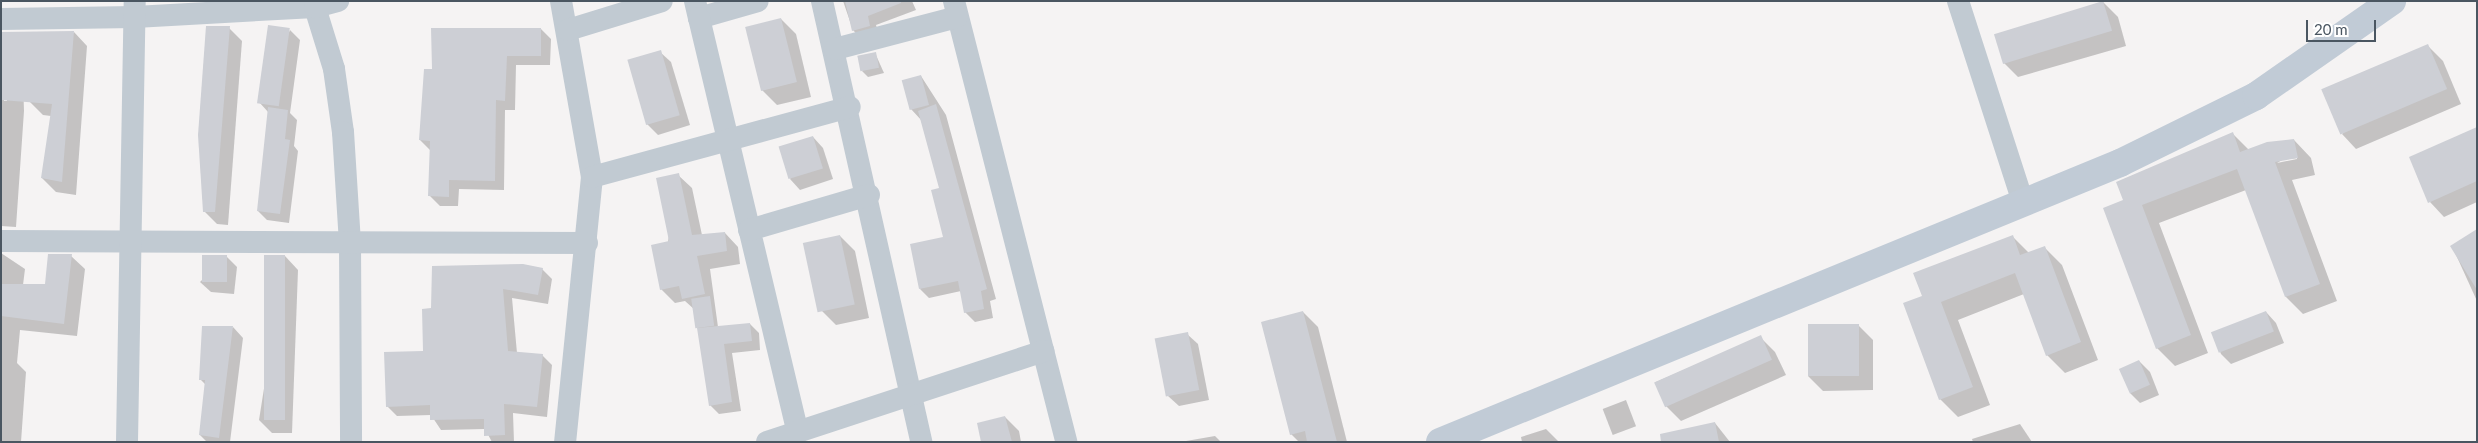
<!DOCTYPE html>
<html>
<head>
<meta charset="utf-8">
<style>
	body { margin:0 }
	#map { position:relative; width:2478px; height:443px; overflow:hidden; background:#f5f3f3; font-family:Lato,sans-serif }
	div>[style] { position:absolute }
	[style*='--x'] { left:calc(var(--x)*1px); top:calc(var(--y)*1px); width:calc(var(--w)*1px); rotate:calc(var(--a)*1deg) }
	.shadow>* { inset:0; background:#0003; transform-origin:0 0 }
	.building>* { inset:0; background:#cdcfd5; transform-origin:0 0 }
	.street>* { height:22px; margin:-11px; padding:0 11px; transform-origin:11px; border-radius:11px; background:#c1cad2 }
	.secondary>* { height:28px; margin:-14px; padding:0 14px; transform-origin:14px; border-radius:14px; background:#c1cbd6 }
	span { translate:-50% -50%; white-space:nowrap; text-align:center; line-height:1.15; -webkit-text-stroke:4px #fff; paint-order:stroke }
	.frame { position:absolute; inset:0; border:2px solid #4a5661; pointer-events:none }
	.scale { position:absolute; left:2306px; top:20px; width:70px; height:22px; box-sizing:border-box; border:2px solid #4a5661; border-top:0; padding-left:6px; font-size:15px; line-height:18px; white-space:nowrap; color:#4a5661; -webkit-text-stroke:4px #fff; paint-order:stroke }
</style>
</head>
<body>
<div id="map">
	<div class="shadow">
		<i style="clip-path:polygon(843px 1px,912px 1px,916px 10px,876px 25px,879px 35px,862px 40px,853px 30px)"></i>
		<i style="clip-path:polygon(2103px 2px,2118px 17px,2126px 46px,2018px 77px,2003px 62px)"></i>
		<i style="clip-path:polygon(781px 19px,796px 34px,811px 97px,777px 105px,762px 90px)"></i>
		<i style="clip-path:polygon(229px 28px,242px 41px,228px 225px,217px 224px,204px 211px)"></i>
		<i style="clip-path:polygon(541px 29px,551px 39px,550px 65px,516px 65px,515px 110px,505px 110px,504px 190px,459px 189px,458px 206px,440px 206px,430px 196px,430px 150px,420px 140px,434px 71px)"></i>
		<i style="clip-path:polygon(290px 30px,300px 40px,290px 113px,297px 120px,294px 146px,298px 151px,289px 223px,267px 220px,258px 211px,269px 113px,259px 102px)"></i>
		<i style="clip-path:polygon(74px 32px,87px 46px,76px 195px,56px 192px,42px 178px,51px 116px,43px 115px,29px 101px)"></i>
		<i style="clip-path:polygon(evenodd,1px 33px,22px 48px,24px 111px,16px 227px,1px 226px,1px 33px,6px 40px,8px 42px,7px 101px,4px 101px,6px 40px)"></i>
		<i style="clip-path:polygon(2428px 46px,2443px 61px,2461px 104px,2356px 149px,2342px 134px)"></i>
		<i style="clip-path:polygon(660px 52px,671px 62px,690px 125px,658px 135px,647px 124px)"></i>
		<i style="clip-path:polygon(875px 53px,884px 73px,868px 77px,862px 71px)"></i>
		<i style="clip-path:polygon(921px 76px,946px 115px,996px 299px,990px 301px,993px 318px,975px 322px,965px 312px,961px 291px,929px 298px,920px 289px,944px 238px,940px 189px,922px 121px,911px 109px)"></i>
		<i style="clip-path:polygon(2477px 129px,2477px 202px,2444px 217px,2430px 202px)"></i>
		<i style="clip-path:polygon(evenodd,2232px 133px,2249px 150px,2294px 140px,2311px 158px,2315px 175px,2292px 180px,2337px 301px,2303px 314px,2286px 297px,2246px 190px,2159px 223px,2208px 353px,2175px 366px,2157px 348px,2125px 201px,2232px 133px,2297px 158px,2297px 159px,2277px 163px,2282px 160px,2297px 158px)"></i>
		<i style="clip-path:polygon(813px 137px,823px 148px,833px 179px,800px 190px,790px 179px)"></i>
		<i style="clip-path:polygon(678px 175px,692px 188px,702px 235px,725px 233px,738px 247px,740px 264px,710px 269px,718px 327px,750px 324px,759px 333px,760px 350px,732px 353px,741px 411px,719px 414px,710px 405px,695px 310px,685px 301px,675px 303px,661px 289px)"></i>
		<i style="clip-path:polygon(2477px 231px,2477px 301px,2452px 246px)"></i>
		<i style="clip-path:polygon(840px 236px,855px 251px,869px 318px,836px 325px,821px 310px)"></i>
		<i style="clip-path:polygon(2012px 236px,2029px 253px,2044px 247px,2062px 265px,2098px 360px,2065px 373px,2047px 355px,2024px 294px,1958px 320px,1990px 405px,1958px 417px,1940px 399px,1923px 297px)"></i>
		<i style="clip-path:polygon(1px 253px,25px 269px,23px 285px,46px 285px,71px 256px,85px 269px,77px 336px,20px 330px,17px 363px,26px 372px,21px 442px,1px 442px)"></i>
		<i style="clip-path:polygon(226px 256px,237px 267px,234px 294px,211px 292px,200px 282px)"></i>
		<i style="clip-path:polygon(285px 256px,298px 270px,292px 433px,272px 433px,259px 420px)"></i>
		<i style="clip-path:polygon(542px 269px,552px 279px,548px 304px,512px 298px,517px 353px,542px 355px,552px 365px,547px 417px,513px 413px,514px 442px,492px 442px,485px 429px,441px 430px,431px 415px,397px 416px,387px 406px,424px 353px,432px 310px)"></i>
		<i style="clip-path:polygon(1303px 312px,1318px 327px,1347px 442px,1299px 442px,1291px 434px)"></i>
		<i style="clip-path:polygon(2266px 312px,2276px 323px,2284px 343px,2231px 364px,2221px 354px,2213px 334px)"></i>
		<i style="clip-path:polygon(1858px 325px,1873px 340px,1873px 390px,1823px 391px,1808px 376px)"></i>
		<i style="clip-path:polygon(233px 327px,243px 338px,230px 442px,207px 442px,200px 435px,206px 385px,200px 379px)"></i>
		<i style="clip-path:polygon(1187px 334px,1198px 344px,1209px 400px,1179px 406px,1168px 396px,1157px 340px)"></i>
		<i style="clip-path:polygon(1760px 337px,1775px 352px,1786px 375px,1681px 421px,1666px 406px,1656px 382px)"></i>
		<i style="clip-path:polygon(2139px 361px,2150px 372px,2159px 395px,2140px 403px,2130px 393px)"></i>
		<i style="left:1626px;top:400px;width:28px;height:25px;rotate:69deg"></i>
		<i style="clip-path:polygon(1005px 417px,1019px 431px,1021px 442px,982px 442px)"></i>
		<i style="clip-path:polygon(1715px 423px,1730px 442px,1679px 442px)"></i>
		<i style="clip-path:polygon(2020px 424px,2032px 442px,1973px 442px,1972px 439px)"></i>
		<i style="clip-path:polygon(1546px 429px,1559px 442px,1522px 442px,1521px 437px)"></i>
		<i style="clip-path:polygon(1215px 436px,1221px 442px,1186px 442px,1186px 441px)"></i>
	</div>
	<div class="building">
		<i style="clip-path:polygon(845px 1px,901px 1px,901px 3px,868px 16px,870px 26px,852px 31px)"></i>
		<i style="left:2103px;top:1px;width:31px;height:114px;rotate:73deg"></i>
		<i style="left:781px;top:18px;width:66px;height:37px;rotate:76deg"></i>
		<i style="left:268px;top:25px;width:22px;height:79px;rotate:8deg"></i>
		<i style="clip-path:polygon(206px 26px,230px 26px,215px 212px,203px 212px,198px 135px)"></i>
		<i style="clip-path:polygon(431px 28px,541px 28px,541px 56px,507px 56px,505px 101px,496px 100px,495px 181px,449px 180px,449px 197px,428px 196px,430px 141px,419px 140px,424px 69px,432px 69px)"></i>
		<i style="clip-path:polygon(74px 31px,62px 182px,41px 178px,52px 104px,1px 100px,1px 32px)"></i>
		<i style="left:2428px;top:44px;width:49px;height:116px;rotate:67deg"></i>
		<i style="left:661px;top:50px;width:68px;height:35px;rotate:74deg"></i>
		<i style="left:876px;top:52px;width:16px;height:19px;rotate:79deg"></i>
		<i style="left:921px;top:75px;width:31px;height:20px;rotate:75deg"></i>
		<i style="clip-path:polygon(936px 104px,987px 289px,981px 291px,984px 309px,964px 313px,958px 281px,919px 289px,910px 244px,943px 237px,931px 190px,939px 188px,918px 111px)"></i>
		<i style="clip-path:polygon(268px 107px,288px 110px,285px 139px,290px 140px,280px 214px,257px 211px)"></i>
		<i style="clip-path:polygon(2477px 127px,2477px 181px,2428px 203px,2409px 157px)"></i>
		<i style="clip-path:polygon(2233px 132px,2240px 152px,2267px 142px,2294px 139px,2298px 158px,2275px 162px,2320px 284px,2285px 297px,2237px 169px,2142px 205px,2191px 335px,2156px 349px,2103px 208px,2123px 200px,2116px 182px)"></i>
		<i style="left:813px;top:136px;width:34px;height:36px;rotate:73deg"></i>
		<i style="clip-path:polygon(679px 173px,692px 235px,725px 232px,727px 251px,697px 256px,705px 294px,682px 299px,679px 286px,660px 290px,651px 245px,669px 241px,656px 178px)"></i>
		<i style="clip-path:polygon(2477px 229px,2477px 290px,2450px 246px)"></i>
		<i style="left:840px;top:235px;width:71px;height:38px;rotate:78deg"></i>
		<i style="clip-path:polygon(2013px 235px,2020px 255px,2045px 246px,2081px 342px,2046px 356px,2015px 273px,1941px 302px,1973px 387px,1939px 400px,1903px 303px,1922px 296px,1913px 273px)"></i>
		<i style="clip-path:polygon(48px 254px,72px 254px,64px 324px,1px 316px,1px 284px,45px 284px)"></i>
		<i style="left:202px;top:255px;width:25px;height:27px"></i>
		<i style="left:264px;top:255px;width:21px;height:165px"></i>
		<i style="clip-path:polygon(523px 264px,543px 268px,538px 295px,503px 289px,508px 351px,543px 354px,537px 407px,504px 404px,505px 435px,484px 436px,484px 419px,430px 420px,430px 405px,386px 407px,384px 352px,423px 351px,422px 309px,431px 308px,432px 266px)"></i>
		<i style="left:710px;top:296px;width:30px;height:19px;rotate:82deg"></i>
		<i style="clip-path:polygon(1303px 311px,1337px 442px,1307px 442px,1305px 431px,1290px 435px,1261px 322px)"></i>
		<i style="left:2266px;top:311px;width:22px;height:59px;rotate:69deg"></i>
		<i style="clip-path:polygon(750px 323px,752px 341px,724px 344px,732px 402px,709px 406px,697px 328px)"></i>
		<i style="left:1808px;top:324px;width:51px;height:52px"></i>
		<i style="clip-path:polygon(202px 326px,233px 326px,219px 438px,199px 435px,205px 380px,199px 380px)"></i>
		<i style="left:1188px;top:332px;width:59px;height:34px;rotate:79deg"></i>
		<i style="left:1761px;top:335px;width:27px;height:117px;rotate:66deg"></i>
		<i style="left:2139px;top:360px;width:27px;height:22px;rotate:66deg"></i>
		<i style="clip-path:polygon(1005px 416px,1012px 442px,981px 442px,977px 423px)"></i>
		<i style="clip-path:polygon(1715px 422px,1719px 442px,1661px 442px,1660px 434px)"></i>
	</div>
	<div class="street">
		<i style="--x:313;--y:1;--w:71;--a:72.8"></i>
		<i style="--x:334;--y:69;--w:64;--a:81.9"></i>
		<i style="--x:343;--y:132;--w:110;--a:86.4"></i>
		<i style="--x:350;--y:242;--w:200;--a:89.7"></i>
		<i style="--x:561;--y:1;--w:179;--a:80"></i>
		<i style="--x:592;--y:177;--w:266;--a:95.8"></i>
		<i style="--x:695;--y:1;--w:17;--a:77"></i>
		<i style="--x:699;--y:18;--w:61;--a:-16.1"></i>
		<i style="--x:822;--y:1;--w:452;--a:77.3"></i>
		<i style="--x:954;--y:1;--w:455;--a:75.7"></i>
		<i style="--x:1958;--y:1;--w:214;--a:72.1"></i>
		<i style="--x:699;--y:18;--w:426;--a:76.6"></i>
		<i style="--x:1;--y:19;--w:134;--a:-0.9"></i>
		<i style="--x:135;--y:17;--w:180;--a:-3.2"></i>
		<i style="--x:315;--y:7;--w:24;--a:-15"></i>
		<i style="--x:568;--y:30;--w:98;--a:-17.1"></i>
		<i style="--x:835;--y:49;--w:126;--a:-14.7"></i>
		<i style="--x:592;--y:177;--w:267;--a:-15.2"></i>
		<i style="--x:749;--y:230;--w:125;--a:-16.3"></i>
		<i style="--x:1;--y:241;--w:586;--a:0.2"></i>
		<i style="--x:127;--y:442;--w:441;--a:-89"></i>
		<i style="--x:767;--y:442;--w:291;--a:-18.2"></i>
	</div>
	<div class="secondary">
		<i style="--x:1440;--y:442;--w:735;--a:-22.31"></i>
		<i style="--x:2120;--y:163;--w:152;--a:-26.2"></i>
		<i style="--x:2256;--y:96;--w:166;--a:-34.9"></i>
	</div>
	<div class="frame"></div>
	<div class="scale">20 m</div>
</div>
</body>
</html>
